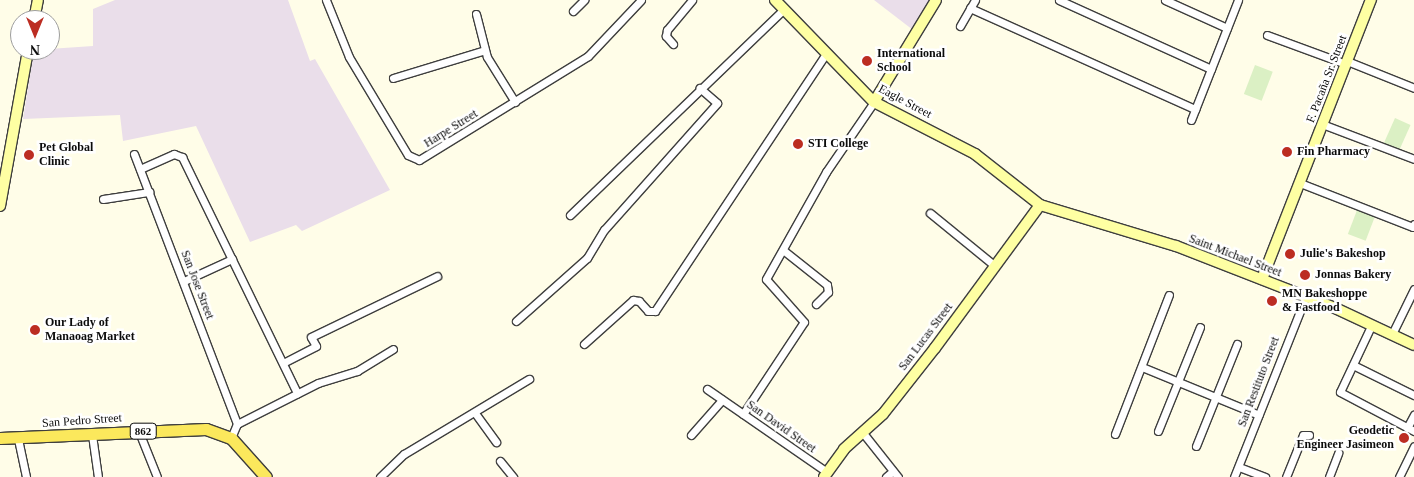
<!DOCTYPE html>
<html>
<head>
<meta charset="utf-8">
<style>
	body { margin:0 }
	#map { position:relative; width:1414px; height:477px; overflow:hidden; background:#fffde8; font-family:Georgia,serif }
	div>[style] { position:absolute }
	[style*='--x'] { left:calc(var(--x)*1px); top:calc(var(--y)*1px); width:calc(var(--w)*1px); rotate:calc(var(--a)*1deg) }
	.industrial>* { inset:0; background:#eadeea }
	.pitch>* { inset:0; background:#dbf0c4; transform-origin:0 0 }
	.roads { filter:drop-shadow(1px 0 #3e3e3e) drop-shadow(-1px 0 #3e3e3e) drop-shadow(0 1px #3e3e3e) drop-shadow(0 -1px #3e3e3e) }
	.street>* { height:7px; margin:-3.5px; padding:0 3.5px; transform-origin:3.5px; border-radius:3.5px; background:#fff }
	.secondary>* { height:10px; margin:-5px; padding:0 5px; transform-origin:5px; border-radius:5px; background:#feffa3 }
	.primary>* { height:11px; margin:-5.5px; padding:0 5.5px; transform-origin:5.5px; border-radius:5.5px; background:#fbe85c }
	.dots>* { width:14px; height:14px; translate:-50% -50%; box-sizing:border-box; border:2px solid #fff; border-radius:50% }
	span { translate:-50% -50%; white-space:nowrap; text-align:center; line-height:1.15; -webkit-text-stroke:5px #fff; paint-order:stroke }
	.shield-label span { padding:1px 4px; background:#fff; border:1px solid; border-radius:4px; -webkit-text-stroke-width:0 }
	.shield-label { font-size:11px; color:#0b0b0b; font-weight:700 }
	.poi-label { font-size:12px; color:#0b0b0b; font-weight:700 }
	.left { translate:0 -50%; text-align:left }
	.right { translate:-100% -50%; text-align:right }
	.street-label { font-size:12px; color:#0b0b0b }
	.north { position:absolute; left:10px; top:10px; width:50px; height:50px; box-sizing:border-box; background:#fff; border:1px solid #9d9d9d; border-radius:50%; rotate:180deg; font-size:14px; font-weight:700; line-height:20px; text-align:center; color:#0b0b0b }
	.north::after { content:''; display:block; margin:auto; width:18px; height:22px; background:#bc2d22; clip-path:polygon(50% 0,100% 100%,50% 72%,0 100%) }
</style>
</head>
<body>
<div id="map">
	<div class="industrial">
		<i style="clip-path:polygon(115px 0,288px 0,310px 61px,315px 59px,390px 190px,302px 231px,296px 225px,250px 242px,196px 126px,123px 141px,120px 115px,23px 119px,34px 50px,93px 46px,93px 9px)"></i>
		<i style="clip-path:polygon(874px 0,932px 0,913px 30px)"></i>
	</div>
	<div class="pitch">
		<i style="left:1255px;top:65px;width:19px;height:31px;rotate:21deg"></i>
		<i style="left:1395px;top:118px;width:17px;height:30px;rotate:24deg"></i>
		<i style="left:1359px;top:205px;width:19px;height:31px;rotate:21deg"></i>
	</div>
	<div class="roads">
		<div class="street">
			<i style="--x:326;--y:0;--w:61;--a:68"></i>
			<i style="--x:349;--y:57;--w:114;--a:59"></i>
			<i style="--x:408;--y:155;--w:12;--a:24"></i>
			<i style="--x:419;--y:160;--w:198;--a:-31.6"></i>
			<i style="--x:588;--y:56;--w:77;--a:-46.6"></i>
			<i style="--x:1059;--y:0;--w:167;--a:24.4"></i>
			<i style="--x:1165;--y:0;--w:68;--a:24.3"></i>
			<i style="--x:970;--y:8;--w:247;--a:24.2"></i>
			<i style="--x:573;--y:11;--w:16;--a:-45"></i>
			<i style="--x:476;--y:14;--w:44;--a:75.7"></i>
			<i style="--x:487;--y:57;--w:53;--a:58.1"></i>
			<i style="--x:960;--y:26;--w:30;--a:-60"></i>
			<i style="--x:1267;--y:35;--w:84;--a:20.2"></i>
			<i style="--x:673;--y:44;--w:11;--a:-131"></i>
			<i style="--x:666;--y:36;--w:6;--a:-81"></i>
			<i style="--x:667;--y:30;--w:39;--a:-50"></i>
			<i style="--x:1347;--y:61;--w:72;--a:21.9"></i>
			<i style="--x:393;--y:78;--w:96;--a:-16.9"></i>
			<i style="--x:1191;--y:120;--w:129;--a:-68.6"></i>
			<i style="--x:1322;--y:124;--w:98;--a:20.8"></i>
			<i style="--x:134;--y:154;--w:289;--a:69.1"></i>
			<i style="--x:140;--y:169;--w:37;--a:-24"></i>
			<i style="--x:174;--y:154;--w:9;--a:21"></i>
			<i style="--x:182;--y:157;--w:263;--a:64"></i>
			<i style="--x:1300;--y:183;--w:121;--a:21.3"></i>
			<i style="--x:1413;--y:227;--w:3;--a:-72"></i>
			<i style="--x:103;--y:199;--w:47;--a:-8.7"></i>
			<i style="--x:930;--y:213;--w:84;--a:39.2"></i>
			<i style="--x:570;--y:215;--w:297;--a:-43.9"></i>
			<i style="--x:783;--y:250;--w:56;--a:38.5"></i>
			<i style="--x:827;--y:285;--w:7;--a:82"></i>
			<i style="--x:828;--y:292;--w:17;--a:135"></i>
			<i style="--x:184;--y:281;--w:53;--a:-24.6"></i>
			<i style="--x:516;--y:321;--w:95;--a:-41.6"></i>
			<i style="--x:587;--y:258;--w:33;--a:-59"></i>
			<i style="--x:604;--y:230;--w:170;--a:-48.3"></i>
			<i style="--x:717;--y:103;--w:23;--a:-139"></i>
			<i style="--x:1372;--y:324;--w:75;--a:115.2"></i>
			<i style="--x:1340;--y:392;--w:84;--a:27.8"></i>
			<i style="--x:1392;--y:334;--w:50;--a:-63.9"></i>
			<i style="--x:584;--y:344;--w:66;--a:-41.9"></i>
			<i style="--x:633;--y:300;--w:6;--a:9"></i>
			<i style="--x:639;--y:301;--w:13;--a:48"></i>
			<i style="--x:648;--y:311;--w:7;--a:0"></i>
			<i style="--x:655;--y:311;--w:309;--a:-56.4"></i>
			<i style="--x:283;--y:363;--w:37;--a:-27"></i>
			<i style="--x:316;--y:346;--w:10;--a:-119"></i>
			<i style="--x:311;--y:337;--w:140;--a:-25.8"></i>
			<i style="--x:1353;--y:365;--w:68;--a:26.2"></i>
			<i style="--x:1142;--y:367;--w:126;--a:22.3"></i>
			<i style="--x:707;--y:389;--w:146;--a:34.7"></i>
			<i style="--x:475;--y:413;--w:36;--a:54"></i>
			<i style="--x:743;--y:414;--w:110;--a:-56.5"></i>
			<i style="--x:804;--y:322;--w:57;--a:-131.5"></i>
			<i style="--x:766;--y:279;--w:123;--a:-60.7"></i>
			<i style="--x:826;--y:172;--w:85;--a:-55.6"></i>
			<i style="--x:1407;--y:428;--w:15;--a:-62"></i>
			<i style="--x:1158;--y:431;--w:112;--a:-68"></i>
			<i style="--x:139;--y:432;--w:48;--a:68.2"></i>
			<i style="--x:863;--y:433;--w:56;--a:51.5"></i>
			<i style="--x:1115;--y:434;--w:149;--a:-68.8"></i>
			<i style="--x:92;--y:435;--w:42;--a:81.9"></i>
			<i style="--x:691;--y:435;--w:47;--a:-48.5"></i>
			<i style="--x:231;--y:438;--w:15;--a:-67"></i>
			<i style="--x:237;--y:424;--w:91;--a:-26.8"></i>
			<i style="--x:318;--y:383;--w:41;--a:-17.1"></i>
			<i style="--x:357;--y:371;--w:42;--a:-31.4"></i>
			<i style="--x:18;--y:439;--w:39;--a:78"></i>
			<i style="--x:1196;--y:446;--w:110;--a:-68.1"></i>
			<i style="--x:500;--y:461;--w:21;--a:51"></i>
			<i style="--x:1239;--y:467;--w:28;--a:21"></i>
			<i style="--x:380;--y:477;--w:33;--a:-44"></i>
			<i style="--x:404;--y:454;--w:146;--a:-31"></i>
			<i style="--x:886;--y:477;--w:9;--a:-41"></i>
			<i style="--x:1234;--y:477;--w:195;--a:-68.3"></i>
			<i style="--x:1286;--y:477;--w:45;--a:-68"></i>
			<i style="--x:1303;--y:435;--w:6;--a:0"></i>
			<i style="--x:1329;--y:477;--w:26;--a:-69"></i>
			<i style="--x:1399;--y:477;--w:34;--a:-64"></i>
		</div>
		<div class="secondary">
			<i style="--x:775;--y:0;--w:142;--a:45.9"></i>
			<i style="--x:874;--y:102;--w:114;--a:27.2"></i>
			<i style="--x:975;--y:154;--w:83;--a:38.1"></i>
			<i style="--x:1040;--y:205;--w:142;--a:16.8"></i>
			<i style="--x:1176;--y:246;--w:171;--a:21.3"></i>
			<i style="--x:1335;--y:308;--w:87;--a:25.1"></i>
			<i style="--x:34;--y:20;--w:20;--a:-79"></i>
			<i style="--x:874;--y:102;--w:119;--a:-58.7"></i>
			<i style="--x:0;--y:206;--w:158;--a:-79.8"></i>
			<i style="--x:1262;--y:279;--w:300;--a:-68.7"></i>
			<i style="--x:824;--y:477;--w:34;--a:-54"></i>
			<i style="--x:844;--y:449;--w:52;--a:-41.9"></i>
			<i style="--x:883;--y:414;--w:84;--a:-51.8"></i>
			<i style="--x:935;--y:348;--w:177;--a:-53.7"></i>
		</div>
		<div class="primary">
			<i style="--x:0;--y:438;--w:206;--a:-2.5"></i>
			<i style="--x:206;--y:429;--w:27;--a:20"></i>
			<i style="--x:231;--y:438;--w:52;--a:48.1"></i>
		</div>
	</div>
	<div class="dots">
		<i style="left:867px;top:61px;background:#bc2d22"></i>
		<i style="left:798px;top:144px;background:#bc2d22"></i>
		<i style="left:1287px;top:152px;background:#bc2d22"></i>
		<i style="left:29px;top:155px;background:#bc2d22"></i>
		<i style="left:1290px;top:254px;background:#bc2d22"></i>
		<i style="left:1305px;top:275px;background:#bc2d22"></i>
		<i style="left:1272px;top:301px;background:#bc2d22"></i>
		<i style="left:35px;top:330px;background:#bc2d22"></i>
		<i style="left:1404px;top:438px;background:#bc2d22"></i>
	</div>
	<div class="shield-label">
		<span style="left:143px;top:431px">862</span>
	</div>
	<div class="poi-label">
		<span class="left" style="left:877px;top:61px">International<br>School</span>
		<span class="left" style="left:808px;top:144px">STI College</span>
		<span class="left" style="left:39px;top:155px">Pet Global<br>Clinic</span>
		<span class="left" style="left:1297px;top:152px">Fin Pharmacy</span>
		<span class="left" style="left:1300px;top:254px">Julie's Bakeshop</span>
		<span class="left" style="left:1315px;top:275px">Jonnas Bakery</span>
		<span class="left" style="left:1282px;top:301px">MN Bakeshoppe<br>&amp; Fastfood</span>
		<span class="left" style="left:45px;top:330px">Our Lady of<br>Manaoag Market</span>
		<span class="right" style="left:1394px;top:438px">Geodetic<br>Engineer Jasimeon</span>
	</div>
	<div class="street-label">
		<span style="left:1327px;top:79px;rotate:-69deg">F. Pacaña Sr. Street</span>
		<span style="left:905px;top:102px;rotate:28deg">Eagle Street</span>
		<span style="left:451px;top:129px;rotate:-32deg">Harpe Street</span>
		<span style="left:1235px;top:256px;rotate:21deg">Saint Michael Street</span>
		<span style="left:197px;top:285px;rotate:69deg">San Jose Street</span>
		<span style="left:926px;top:337px;rotate:-53deg">San Lucas Street</span>
		<span style="left:1259px;top:382px;rotate:-69deg">San Restituto Street</span>
		<span style="left:82px;top:421px;rotate:-4deg">San Pedro Street</span>
		<span style="left:781px;top:427px;rotate:35deg">San David Street</span>
	</div>
	<div class="north">N</div>
</div>
</body>
</html>
